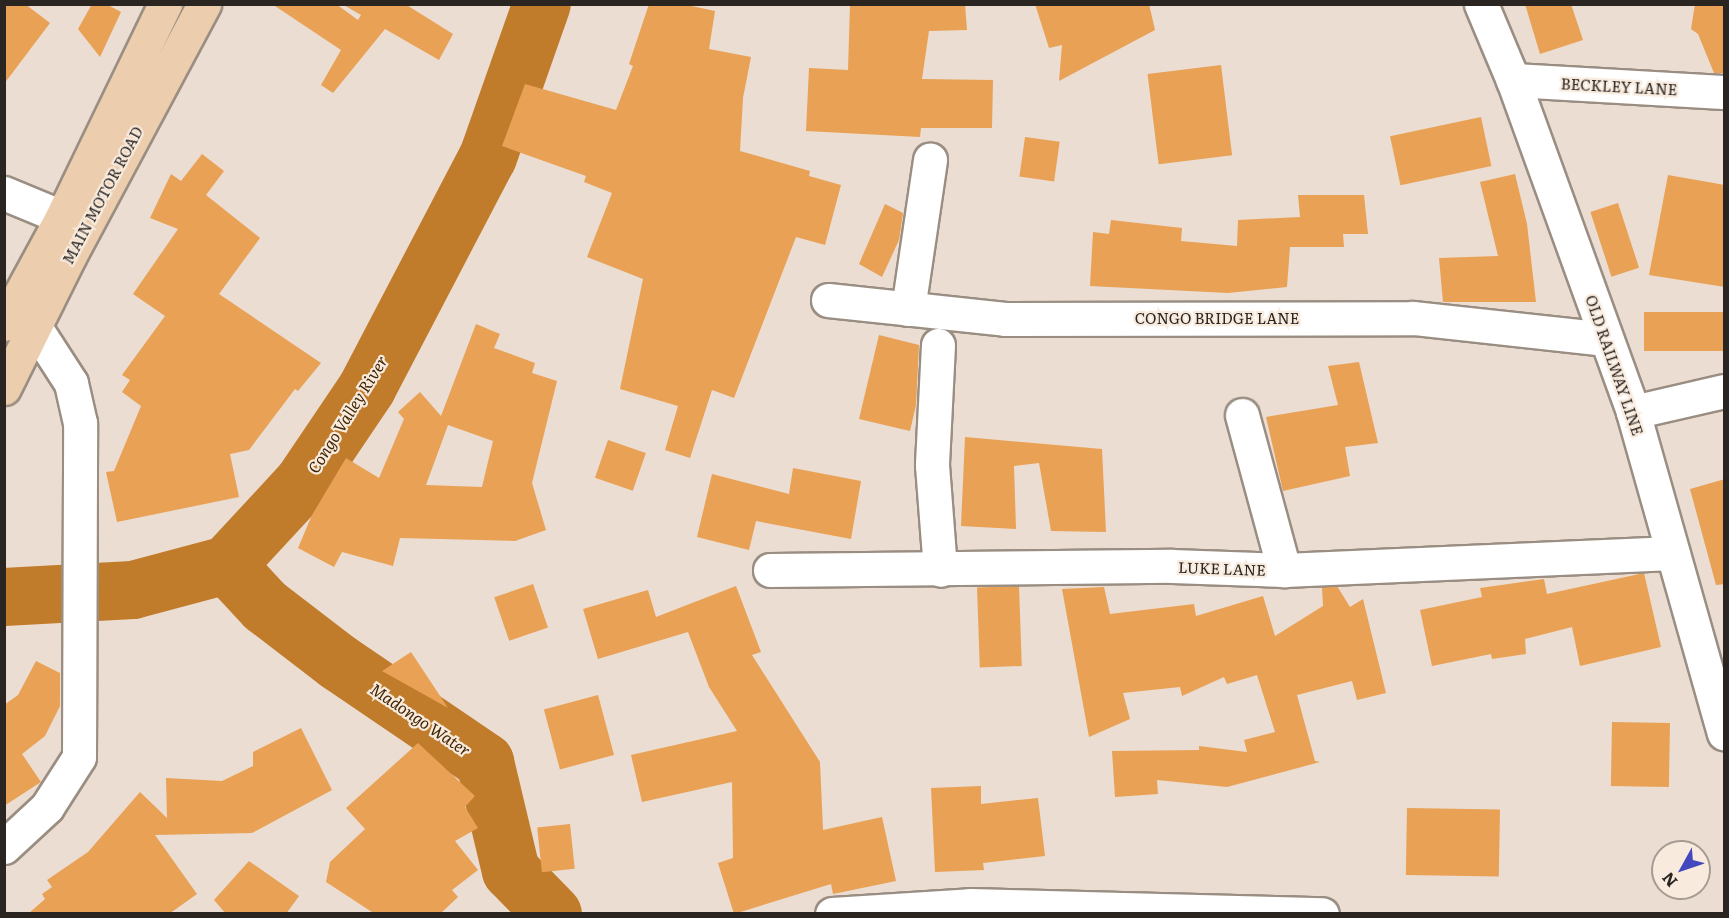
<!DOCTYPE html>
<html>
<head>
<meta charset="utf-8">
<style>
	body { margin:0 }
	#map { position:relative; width:1729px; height:918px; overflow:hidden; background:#ebddd1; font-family:Literata,serif }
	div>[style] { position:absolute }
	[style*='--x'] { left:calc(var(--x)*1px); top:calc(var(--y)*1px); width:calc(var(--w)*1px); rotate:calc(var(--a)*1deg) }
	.river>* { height:58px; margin:-29px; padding:0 29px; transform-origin:29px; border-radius:29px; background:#c07b2b }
	.building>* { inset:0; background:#e8a155; transform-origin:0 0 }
	.roads { filter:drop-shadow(2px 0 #9a8e82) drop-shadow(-2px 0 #9a8e82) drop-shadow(0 2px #9a8e82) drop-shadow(0 -2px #9a8e82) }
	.minor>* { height:33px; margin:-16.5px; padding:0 16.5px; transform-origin:16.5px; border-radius:16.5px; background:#fff }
	.major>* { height:33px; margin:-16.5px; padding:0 16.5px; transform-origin:16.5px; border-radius:16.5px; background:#eccdad }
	span { translate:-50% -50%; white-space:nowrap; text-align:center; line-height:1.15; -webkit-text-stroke:4.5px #f8ebde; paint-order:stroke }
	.street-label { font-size:15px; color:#2a2521 }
	.water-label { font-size:16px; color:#402402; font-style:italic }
	.frame { position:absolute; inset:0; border:6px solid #2a2521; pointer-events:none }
	.north { position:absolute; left:1651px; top:840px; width:60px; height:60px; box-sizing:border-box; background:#f8ebde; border:2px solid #a69c92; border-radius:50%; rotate:230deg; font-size:16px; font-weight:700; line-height:24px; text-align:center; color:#2a2521 }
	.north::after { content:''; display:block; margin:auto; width:21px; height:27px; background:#4348bd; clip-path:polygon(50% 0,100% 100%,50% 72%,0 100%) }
</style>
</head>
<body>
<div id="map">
	<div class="river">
		<i style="--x:227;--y:565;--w:56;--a:47.2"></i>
		<i style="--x:265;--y:606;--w:92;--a:37.5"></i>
		<i style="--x:338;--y:662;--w:178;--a:34.2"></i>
		<i style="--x:485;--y:762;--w:112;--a:76.6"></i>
		<i style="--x:511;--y:871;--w:60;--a:45.7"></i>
		<i style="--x:4;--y:597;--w:129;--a:-3.1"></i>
		<i style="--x:133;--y:590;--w:97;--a:-14.9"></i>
		<i style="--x:227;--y:565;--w:112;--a:-47.2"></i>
		<i style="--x:303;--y:483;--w:115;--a:-56"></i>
		<i style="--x:367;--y:388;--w:261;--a:-62.4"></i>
		<i style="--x:488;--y:157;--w:162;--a:-70.6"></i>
	</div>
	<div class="building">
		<i style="clip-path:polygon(4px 4px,25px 4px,50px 23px,4px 84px)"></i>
		<i style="clip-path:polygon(92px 4px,106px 4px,121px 12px,100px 57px,78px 29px)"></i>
		<i style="clip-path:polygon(272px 4px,336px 4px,358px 20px,361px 15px,342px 4px,405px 4px,453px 34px,439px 60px,385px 29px,333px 93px,321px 85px,341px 50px)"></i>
		<i style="clip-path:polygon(649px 4px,682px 4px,715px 11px,709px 49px,751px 57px,743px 98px,740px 151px,810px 171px,809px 176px,841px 185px,825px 245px,796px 237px,734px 398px,712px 390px,690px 458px,665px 450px,678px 406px,620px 389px,643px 279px,587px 257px,612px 193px,584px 182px,586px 176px,502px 146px,525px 84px,616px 110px,633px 66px,629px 64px)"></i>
		<i style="clip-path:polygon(850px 4px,965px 4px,967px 30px,929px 31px,922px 79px,993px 80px,992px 128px,921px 128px,920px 137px,806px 131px,809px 68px,848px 70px)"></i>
		<i style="clip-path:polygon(1035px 4px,1149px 4px,1155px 30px,1059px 81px,1062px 45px,1049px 48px)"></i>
		<i style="clip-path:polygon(1525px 4px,1571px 4px,1583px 40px,1540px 54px)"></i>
		<i style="clip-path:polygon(1695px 4px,1725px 4px,1725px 73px,1714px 73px,1698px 34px,1691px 29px)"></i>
		<i style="left:1221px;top:65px;width:91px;height:74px;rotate:83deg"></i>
		<i style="left:1481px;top:117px;width:50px;height:93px;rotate:78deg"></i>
		<i style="left:1025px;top:137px;width:35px;height:40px;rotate:8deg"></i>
		<i style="clip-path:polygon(202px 154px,224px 171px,206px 195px,260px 238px,219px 294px,321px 363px,298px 391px,295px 389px,249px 450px,230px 454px,239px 497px,117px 522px,106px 472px,114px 471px,141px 406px,122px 392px,130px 380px,122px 375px,165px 316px,133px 294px,178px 229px,150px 218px,171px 174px,181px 181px)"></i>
		<i style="clip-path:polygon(1515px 174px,1527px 224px,1536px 302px,1443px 302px,1439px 258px,1498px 256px,1480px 182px)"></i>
		<i style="clip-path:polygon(1668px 175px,1725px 185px,1725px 287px,1649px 275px)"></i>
		<i style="clip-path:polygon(1298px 195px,1364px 195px,1368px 234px,1343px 234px,1344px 247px,1290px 247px,1287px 287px,1228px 293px,1090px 286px,1093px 232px,1109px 234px,1111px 220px,1182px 228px,1181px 241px,1237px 246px,1238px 220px,1300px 217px)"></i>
		<i style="left:1618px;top:203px;width:68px;height:29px;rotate:72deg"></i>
		<i style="clip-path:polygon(885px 204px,903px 213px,899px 240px,882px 277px,859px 264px)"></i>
		<i style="left:1725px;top:312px;width:39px;height:81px;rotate:90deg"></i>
		<i style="clip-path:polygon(evenodd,476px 324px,500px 334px,494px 348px,535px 363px,532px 373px,557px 381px,532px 483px,546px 530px,515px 541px,400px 538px,393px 566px,342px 552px,334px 567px,298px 548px,312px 515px,346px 458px,379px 478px,404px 419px,398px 412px,420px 392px,441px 416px,476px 324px,448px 425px,493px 441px,482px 487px,426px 485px,448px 425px)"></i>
		<i style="clip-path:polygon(879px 335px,919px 345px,916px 405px,910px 431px,859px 419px)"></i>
		<i style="clip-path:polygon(1359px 362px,1378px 443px,1345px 447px,1350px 476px,1283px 491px,1266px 417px,1338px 405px,1328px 366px)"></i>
		<i style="clip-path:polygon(965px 437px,1102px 449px,1106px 532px,1051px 531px,1039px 463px,1014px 466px,1016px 529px,961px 526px)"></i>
		<i style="left:608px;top:440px;width:40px;height:40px;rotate:19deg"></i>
		<i style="clip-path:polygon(793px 468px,861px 481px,851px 539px,756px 521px,749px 550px,697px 537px,712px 474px,789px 494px)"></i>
		<i style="clip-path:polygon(1725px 479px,1725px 584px,1716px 585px,1690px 489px)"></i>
		<i style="clip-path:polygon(1644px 573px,1661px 647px,1580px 666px,1572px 627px,1525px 639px,1526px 654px,1492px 659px,1491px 654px,1432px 666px,1420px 610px,1482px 597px,1480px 588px,1544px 579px,1547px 594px)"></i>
		<i style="left:533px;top:584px;width:46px;height:41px;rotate:71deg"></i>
		<i style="clip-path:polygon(736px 586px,761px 652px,752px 655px,820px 762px,823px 830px,882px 817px,896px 881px,833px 894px,831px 884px,734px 914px,718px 863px,733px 858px,732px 782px,642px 802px,631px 755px,737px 731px,709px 687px,688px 632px,598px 659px,583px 609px,648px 590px,656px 617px)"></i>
		<i style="left:1019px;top:586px;width:80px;height:42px;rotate:88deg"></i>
		<i style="clip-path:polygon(1337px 586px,1350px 607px,1363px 599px,1386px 693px,1357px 700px,1352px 681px,1297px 695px,1315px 761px,1320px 762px,1227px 787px,1157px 780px,1158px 794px,1115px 797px,1112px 751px,1199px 750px,1199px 746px,1247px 752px,1244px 740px,1275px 732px,1257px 675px,1227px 684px,1224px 677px,1182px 696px,1180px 687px,1123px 693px,1130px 719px,1089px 737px,1062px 589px,1104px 587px,1110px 614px,1194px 604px,1196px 616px,1263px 596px,1275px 636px,1323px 606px,1322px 587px)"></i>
		<i style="clip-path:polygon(411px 652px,448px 708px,382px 671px)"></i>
		<i style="clip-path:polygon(36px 661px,60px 673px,60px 706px,45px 736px,22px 754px,41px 782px,4px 806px,4px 705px,18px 695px)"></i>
		<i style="left:598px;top:695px;width:62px;height:56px;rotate:75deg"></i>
		<i style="left:1612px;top:722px;width:58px;height:64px;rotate:1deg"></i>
		<i style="clip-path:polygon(301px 728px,332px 790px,252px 833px,155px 835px,197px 894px,169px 914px,28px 914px,45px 899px,42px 894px,52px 887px,47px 880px,88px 852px,140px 792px,167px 818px,166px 778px,222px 781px,253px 766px,253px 752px)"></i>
		<i style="clip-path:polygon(418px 743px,475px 796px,465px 807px,478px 828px,455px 841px,478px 870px,452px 890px,458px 897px,440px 914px,375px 914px,326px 882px,330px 862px,365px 829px,346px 808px)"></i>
		<i style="clip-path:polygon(981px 786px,981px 804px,1038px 798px,1045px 856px,983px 863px,984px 870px,935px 872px,931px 788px)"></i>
		<i style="left:1407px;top:808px;width:93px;height:67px;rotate:1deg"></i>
		<i style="left:570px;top:824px;width:45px;height:33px;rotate:84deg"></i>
		<i style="clip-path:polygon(249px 861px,299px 896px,286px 914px,226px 914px,214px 900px)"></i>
	</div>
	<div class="roads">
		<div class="minor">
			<i style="--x:1481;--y:4;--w:82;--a:67.2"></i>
			<i style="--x:1513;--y:80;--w:353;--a:70.1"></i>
			<i style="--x:1633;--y:412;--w:334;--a:74.2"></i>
			<i style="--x:1513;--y:80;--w:211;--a:3.3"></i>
			<i style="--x:4;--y:193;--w:63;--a:22.5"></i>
			<i style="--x:828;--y:300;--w:178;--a:6.1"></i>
			<i style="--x:1005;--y:319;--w:408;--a:-0.1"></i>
			<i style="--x:1413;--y:318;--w:194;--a:6.2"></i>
			<i style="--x:908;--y:309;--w:151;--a:-81.6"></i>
			<i style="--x:938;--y:345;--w:120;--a:92.9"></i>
			<i style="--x:932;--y:465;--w:105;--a:85.6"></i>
			<i style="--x:1633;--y:412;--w:93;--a:-13"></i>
			<i style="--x:1242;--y:415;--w:161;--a:74.8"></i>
			<i style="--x:770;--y:570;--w:402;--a:-0.6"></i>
			<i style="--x:1172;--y:566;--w:112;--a:2"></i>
			<i style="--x:1284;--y:570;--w:389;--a:-2.5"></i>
			<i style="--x:4;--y:847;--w:59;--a:-42.9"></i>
			<i style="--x:47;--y:807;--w:59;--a:-57.4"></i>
			<i style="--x:79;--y:757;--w:334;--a:-89.8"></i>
			<i style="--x:80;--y:423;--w:41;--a:-102.7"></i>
			<i style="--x:71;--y:383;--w:64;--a:-122.9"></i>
			<i style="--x:832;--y:914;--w:138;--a:-3.7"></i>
			<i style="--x:970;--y:905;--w:352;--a:1.5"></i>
		</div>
		<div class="major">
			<i style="--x:4;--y:324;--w:122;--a:-61.5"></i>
			<i style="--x:62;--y:217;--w:237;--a:-64.2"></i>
			<i style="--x:4;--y:388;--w:146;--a:-63.6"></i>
			<i style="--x:69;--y:257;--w:287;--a:-61.9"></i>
		</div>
	</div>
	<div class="street-label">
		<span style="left:1619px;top:86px;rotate:3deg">BECKLEY LANE</span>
		<span style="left:102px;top:195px;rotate:-62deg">MAIN MOTOR ROAD</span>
		<span style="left:1217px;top:318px">CONGO BRIDGE LANE</span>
		<span style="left:1615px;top:365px;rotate:71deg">OLD RAILWAY LINE</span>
		<span style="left:1222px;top:568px;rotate:2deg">LUKE LANE</span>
	</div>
	<div class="water-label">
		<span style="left:347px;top:414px;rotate:-58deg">Congo Valley River</span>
		<span style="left:421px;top:719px;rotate:34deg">Madongo Water</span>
	</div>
	<div class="frame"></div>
	<div class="north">N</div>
</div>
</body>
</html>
